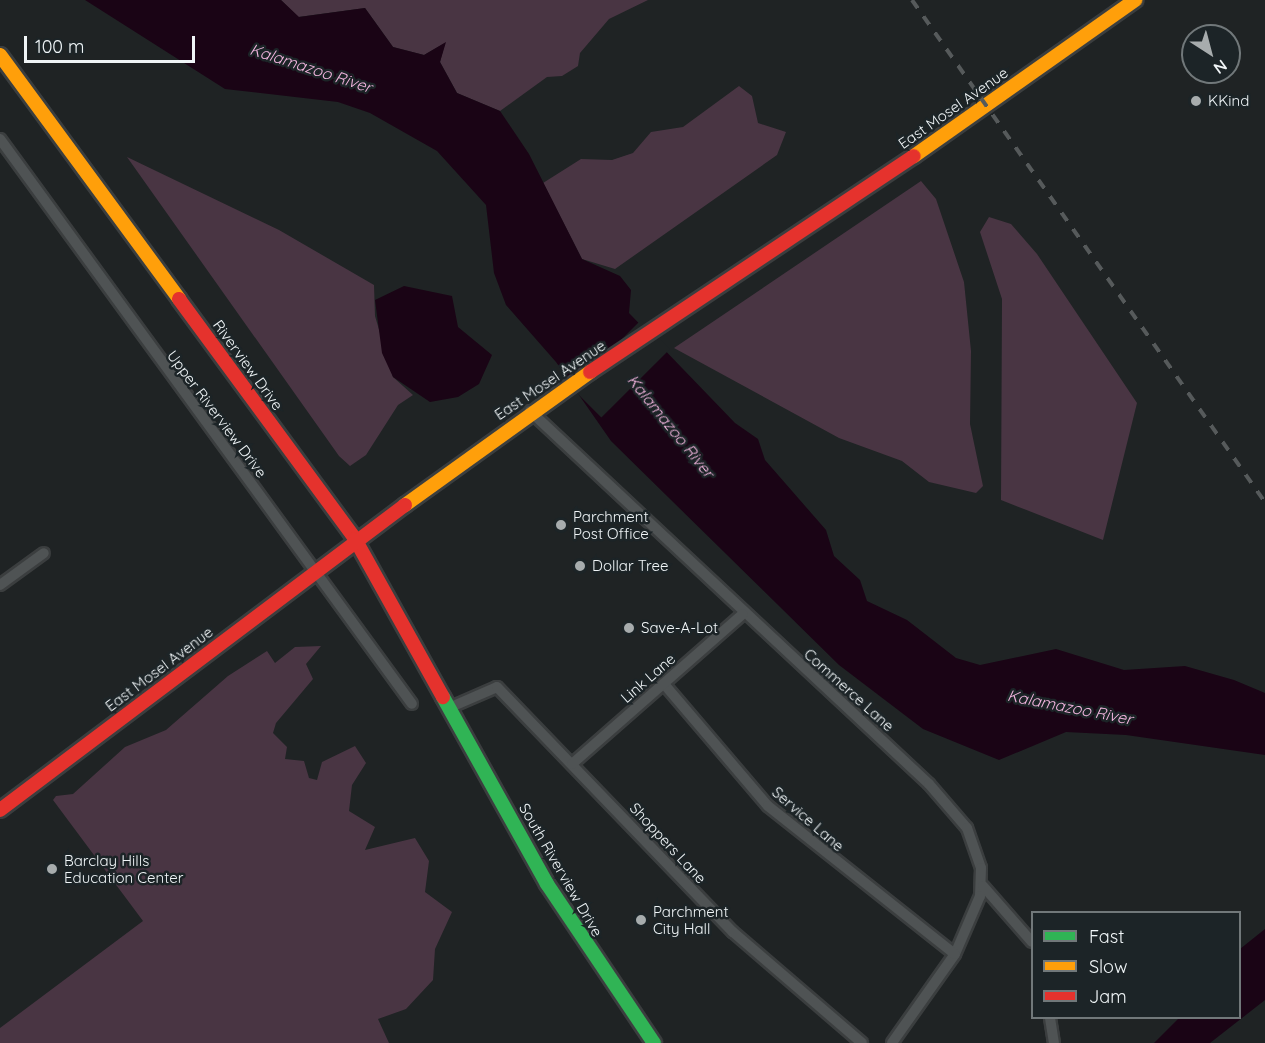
<!DOCTYPE html>
<html>
<head>
<meta charset="utf-8">
<style>
	body { margin:0 }
	#map { position:relative; width:1265px; height:1043px; overflow:hidden; background:#1f2324; font-family:Quicksand,sans-serif }
	div>[style] { position:absolute }
	[style*='--x'] { left:calc(var(--x)*1px); top:calc(var(--y)*1px); width:calc(var(--w)*1px); rotate:calc(var(--a)*1deg) }
	.green>* { inset:0; background:#493543 }
	.water>* { inset:0; background:#1a0415 }
	.pier>* { inset:0; background:#1f2324; transform-origin:0 0 }
	.roads { filter:drop-shadow(2px 0 #3b3e3f) drop-shadow(-2px 0 #3b3e3f) drop-shadow(0 2px #3b3e3f) drop-shadow(0 -2px #3b3e3f) }
	.street>* { height:10px; margin:-5px; padding:0 5px; transform-origin:5px; border-radius:5px; background:#4f5354 }
	.fast>* { height:14px; margin:-7px; padding:0 7px; transform-origin:7px; border-radius:7px; background:#30b455 }
	.slow>* { height:14px; margin:-7px; padding:0 7px; transform-origin:7px; border-radius:7px; background:#ff9f0a }
	.jam>* { height:14px; margin:-7px; padding:0 7px; transform-origin:7px; border-radius:7px; background:#e5322d }
	.rail>* { height:4px; margin-top:-2px; transform-origin:0; background:repeating-linear-gradient(90deg,#565a5b 0 10px,transparent 0 20px) }
	.dots>* { width:16px; height:16px; translate:-50% -50%; box-sizing:border-box; border:3px solid #1c2427; border-radius:50% }
	span { translate:-50% -50%; white-space:nowrap; text-align:center; line-height:1.15; -webkit-text-stroke:5px #1c2427; paint-order:stroke }
	.poi-label { font-size:15px; color:#f0f5f7 }
	.left { translate:0 -50%; text-align:left }
	.street-label { font-size:15px; color:#f0f5f7 }
	.water-label { font-size:16px; color:#f4b6e0; font-style:italic }
	.legend { position:absolute; left:1031px; top:911px; width:210px; height:108px; box-sizing:border-box; background:#1c2427; border:2px solid #71787a; margin:0; padding:8px 10px; list-style:none; font-size:18px; color:#f0f5f7 }
	.legend li { display:flex; align-items:center; gap:12px; height:30px }
	.legend b { width:30px; border:2px solid #71787a }
	.north { position:absolute; left:1181px; top:24px; width:60px; height:60px; box-sizing:border-box; background:#1c2427; border:2px solid #71787a; border-radius:50%; rotate:144deg; font-size:16px; font-weight:700; line-height:24px; text-align:center; color:#f0f5f7 }
	.north::after { content:''; display:block; margin:auto; width:21px; height:27px; background:#a7acad; clip-path:polygon(50% 0,100% 100%,50% 72%,0 100%) }
	.scale { position:absolute; left:24px; top:36px; width:171px; height:27px; box-sizing:border-box; border:3px solid #f0f5f7; border-top:0; padding-left:8px; font-size:18px; line-height:21px; white-space:nowrap; color:#f0f5f7; -webkit-text-stroke:4px #1c2427; paint-order:stroke }
</style>
</head>
<body>
<div id="map">
	<div class="green">
		<i style="clip-path:polygon(281px 0,648px 0,609px 19px,580px 53px,578px 66px,562px 76px,547px 77px,500px 111px,457px 93px,440px 62px,445px 43px,424px 55px,393px 47px,365px 8px,298px 17px)"></i>
		<i style="clip-path:polygon(739px 86px,752px 96px,758px 123px,786px 132px,777px 155px,615px 269px,582px 259px,543px 183px,581px 159px,612px 160px,633px 153px,651px 132px,683px 127px)"></i>
		<i style="clip-path:polygon(127px 157px,279px 230px,374px 285px,375px 316px,393px 377px,413px 395px,398px 405px,366px 455px,350px 466px,339px 456px)"></i>
		<i style="clip-path:polygon(921px 181px,936px 199px,964px 282px,971px 351px,970px 424px,983px 486px,976px 493px,929px 482px,902px 461px,839px 438px,674px 348px)"></i>
		<i style="clip-path:polygon(989px 217px,1011px 224px,1037px 254px,1137px 403px,1103px 540px,1001px 500px,1002px 299px,980px 232px)"></i>
		<i style="clip-path:polygon(321px 646px,306px 664px,313px 679px,276px 723px,273px 733px,287px 747px,285px 759px,304px 761px,309px 778px,317px 780px,322px 762px,355px 746px,366px 763px,352px 785px,349px 811px,375px 827px,365px 850px,415px 838px,429px 861px,425px 892px,452px 912px,435px 949px,433px 980px,406px 1009px,378px 1019px,389px 1043px,0 1043px,0 1028px,143px 921px,53px 800px,56px 796px,73px 794px,125px 747px,166px 730px,228px 676px,267px 651px,275px 663px,295px 647px)"></i>
	</div>
	<div class="water">
		<i style="clip-path:polygon(85px 0,281px 0,299px 17px,365px 8px,393px 47px,424px 55px,446px 42px,440px 62px,457px 93px,500px 111px,529px 154px,582px 259px,620px 276px,631px 290px,629px 313px,735px 423px,758px 439px,765px 460px,826px 530px,834px 556px,860px 580px,867px 601px,907px 620px,956px 658px,980px 665px,1056px 649px,1124px 670px,1185px 666px,1234px 680px,1265px 693px,1265px 755px,1126px 735px,1066px 732px,999px 760px,923px 729px,839px 665px,611px 441px,556px 362px,506px 305px,494px 273px,486px 205px,437px 151px,370px 113px,338px 102px,225px 89px)"></i>
		<i style="clip-path:polygon(404px 286px,452px 296px,458px 327px,492px 355px,479px 384px,458px 397px,430px 402px,393px 377px,382px 353px,375px 300px)"></i>
		<i style="clip-path:polygon(1265px 929px,1265px 1000px,1210px 1043px,1154px 1043px,1179px 1018px,1240px 1018px,1240px 949px)"></i>
	</div>
	<div class="pier">
		<i style="left:641px;top:320px;width:41px;height:97px;rotate:45deg"></i>
	</div>
	<div class="roads">
		<div class="street">
			<i style="--x:0;--y:139;--w:699;--a:53.9"></i>
			<i style="--x:530;--y:411;--w:546;--a:43.07"></i>
			<i style="--x:929;--y:784;--w:58;--a:49.2"></i>
			<i style="--x:967;--y:828;--w:42;--a:70.7"></i>
			<i style="--x:981;--y:868;--w:28;--a:92"></i>
			<i style="--x:980;--y:896;--w:63;--a:113.3"></i>
			<i style="--x:955;--y:954;--w:109;--a:125.3"></i>
			<i style="--x:0;--y:585;--w:54;--a:-36"></i>
			<i style="--x:664;--y:684;--w:160;--a:49.6"></i>
			<i style="--x:768;--y:806;--w:238;--a:38.4"></i>
			<i style="--x:451;--y:707;--w:50;--a:-23.5"></i>
			<i style="--x:497;--y:687;--w:340;--a:46.1"></i>
			<i style="--x:733;--y:932;--w:170;--a:40.7"></i>
			<i style="--x:572;--y:764;--w:227;--a:-41.3"></i>
			<i style="--x:983;--y:886;--w:74;--a:48.8"></i>
			<i style="--x:1050;--y:1018;--w:25;--a:81"></i>
		</div>
		<div class="fast">
			<i style="--x:443;--y:697;--w:214;--a:60.9"></i>
			<i style="--x:547;--y:884;--w:192;--a:56.1"></i>
		</div>
		<div class="slow">
			<i style="--x:0;--y:55;--w:303;--a:53.7"></i>
			<i style="--x:914;--y:156;--w:271;--a:-35.2"></i>
			<i style="--x:405;--y:505;--w:228;--a:-35.7"></i>
		</div>
		<div class="jam">
			<i style="--x:179;--y:299;--w:298;--a:53.7"></i>
			<i style="--x:355;--y:539;--w:181;--a:60.9"></i>
			<i style="--x:590;--y:372;--w:389;--a:-33.7"></i>
			<i style="--x:0;--y:810;--w:507;--a:-36.98"></i>
		</div>
	</div>
	<div class="rail">
		<i style="--x:912;--y:0;--w:614;--a:54.89"></i>
	</div>
	<div class="dots">
		<i style="left:1196px;top:101px;background:#a7acad"></i>
		<i style="left:561px;top:525px;background:#a7acad"></i>
		<i style="left:580px;top:566px;background:#a7acad"></i>
		<i style="left:629px;top:628px;background:#a7acad"></i>
		<i style="left:52px;top:869px;background:#a7acad"></i>
		<i style="left:641px;top:920px;background:#a7acad"></i>
	</div>
	<div class="poi-label">
		<span class="left" style="left:1208px;top:101px">KKind</span>
		<span class="left" style="left:573px;top:525px">Parchment<br>Post Office</span>
		<span class="left" style="left:592px;top:566px">Dollar Tree</span>
		<span class="left" style="left:641px;top:628px">Save-A-Lot</span>
		<span class="left" style="left:64px;top:869px">Barclay Hills<br>Education Center</span>
		<span class="left" style="left:653px;top:920px">Parchment<br>City Hall</span>
	</div>
	<div class="street-label">
		<span style="left:953px;top:108px;rotate:-35deg">East Mosel Avenue</span>
		<span style="left:248px;top:365px;rotate:54deg">Riverview Drive</span>
		<span style="left:550px;top:380px;rotate:-34deg">East Mosel Avenue</span>
		<span style="left:217px;top:414px;rotate:53deg">Upper Riverview Drive</span>
		<span style="left:159px;top:669px;rotate:-37deg">East Mosel Avenue</span>
		<span style="left:648px;top:678px;rotate:-41deg">Link Lane</span>
		<span style="left:849px;top:690px;rotate:42deg">Commerce Lane</span>
		<span style="left:808px;top:819px;rotate:41deg">Service Lane</span>
		<span style="left:668px;top:843px;rotate:47deg">Shoppers Lane</span>
		<span style="left:561px;top:870px;rotate:60deg">South Riverview Drive</span>
	</div>
	<div class="water-label">
		<span style="left:311px;top:68px;rotate:18deg">Kalamazoo River</span>
		<span style="left:671px;top:426px;rotate:51deg">Kalamazoo River</span>
		<span style="left:1070px;top:707px;rotate:11deg">Kalamazoo River</span>
	</div>
	<ul class="legend">
	<li><b style="height:8px;background:#30b455"></b>Fast</li>
	<li><b style="height:8px;background:#ff9f0a"></b>Slow</li>
	<li><b style="height:8px;background:#e5322d"></b>Jam</li>
	</ul>
	<div class="north">N</div>
	<div class="scale">100 m</div>
</div>
</body>
</html>
